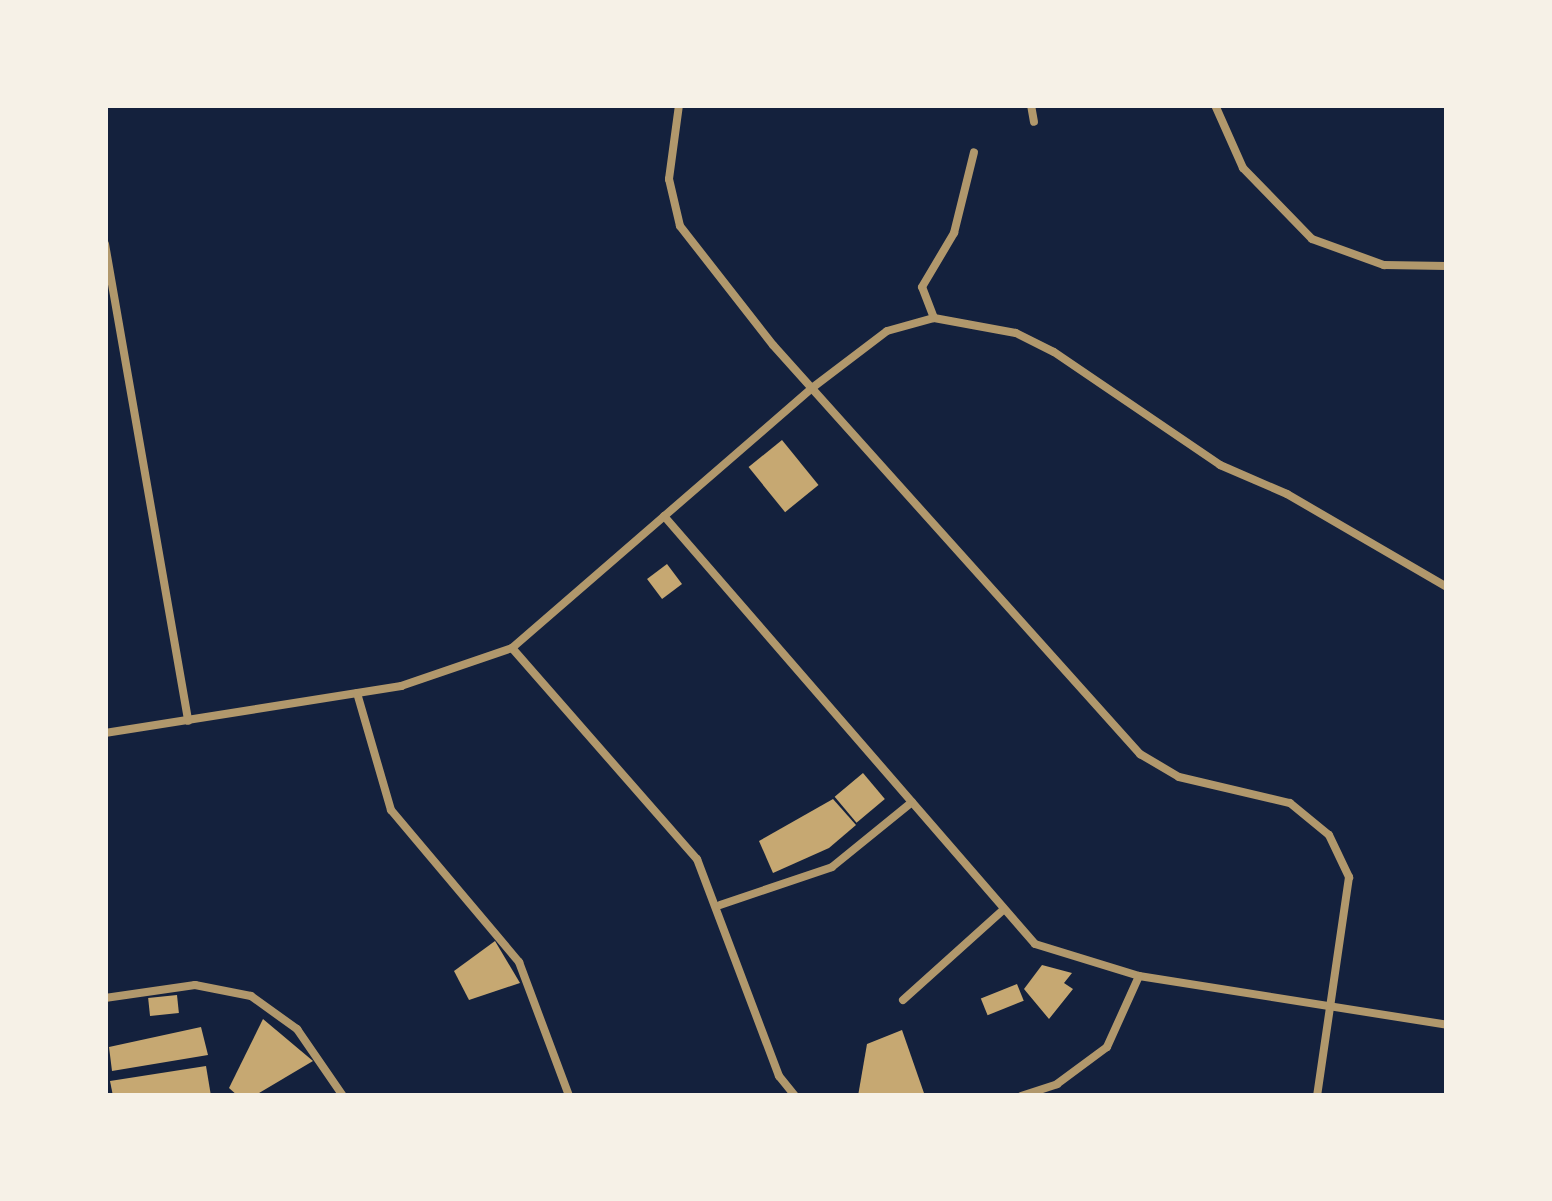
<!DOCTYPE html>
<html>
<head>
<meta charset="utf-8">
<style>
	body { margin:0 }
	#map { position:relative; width:1552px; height:1201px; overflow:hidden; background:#14213d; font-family:"Exo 2",sans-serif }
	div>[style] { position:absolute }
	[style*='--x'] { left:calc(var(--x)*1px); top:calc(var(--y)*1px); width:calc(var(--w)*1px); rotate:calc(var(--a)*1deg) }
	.building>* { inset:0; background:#c6a872; transform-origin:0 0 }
	.minor>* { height:8px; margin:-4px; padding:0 4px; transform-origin:4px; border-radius:4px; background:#b1986c }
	span { translate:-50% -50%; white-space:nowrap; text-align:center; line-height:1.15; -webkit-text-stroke:12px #f6f1e7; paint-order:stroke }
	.frame { position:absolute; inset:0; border:108px solid #f6f1e7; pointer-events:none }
</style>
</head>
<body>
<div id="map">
	<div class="building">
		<i style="left:782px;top:440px;width:58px;height:43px;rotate:51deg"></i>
		<i style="left:667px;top:564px;width:25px;height:25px;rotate:53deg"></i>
		<i style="left:863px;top:773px;width:34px;height:37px;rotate:50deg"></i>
		<i style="clip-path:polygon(833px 799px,856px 825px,829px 848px,773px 873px,759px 841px)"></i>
		<i style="clip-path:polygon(495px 941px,520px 983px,469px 1000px,454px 971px)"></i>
		<i style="clip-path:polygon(1042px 965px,1072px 973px,1064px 983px,1073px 989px,1049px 1019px,1024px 989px)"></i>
		<i style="left:1017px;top:984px;width:18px;height:39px;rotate:68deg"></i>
		<i style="left:177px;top:995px;width:18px;height:29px;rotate:84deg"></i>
		<i style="clip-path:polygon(263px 1019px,313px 1061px,254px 1096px,238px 1096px,229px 1088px)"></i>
		<i style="clip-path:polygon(201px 1027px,208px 1055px,112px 1071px,109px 1047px)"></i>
		<i style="clip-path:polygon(902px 1030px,925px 1096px,858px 1096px,867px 1044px)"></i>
		<i style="clip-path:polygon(206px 1066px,211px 1096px,113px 1096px,110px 1081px)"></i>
	</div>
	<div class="minor">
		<i style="--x:679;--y:105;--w:75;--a:97.7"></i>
		<i style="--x:669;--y:179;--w:48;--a:76.8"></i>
		<i style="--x:680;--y:226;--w:151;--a:52"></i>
		<i style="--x:773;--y:345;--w:550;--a:48.1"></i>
		<i style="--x:1140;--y:754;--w:45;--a:30.5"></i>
		<i style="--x:1179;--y:777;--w:114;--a:13.2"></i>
		<i style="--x:1290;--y:803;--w:50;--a:39.4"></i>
		<i style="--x:1329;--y:835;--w:47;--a:64.5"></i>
		<i style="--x:1349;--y:877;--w:221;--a:98.3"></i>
		<i style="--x:1031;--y:105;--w:17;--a:80"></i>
		<i style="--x:1215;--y:105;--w:69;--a:66"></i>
		<i style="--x:1243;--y:168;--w:99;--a:45.8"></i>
		<i style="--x:1312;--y:239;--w:77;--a:19.9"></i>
		<i style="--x:1384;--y:265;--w:63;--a:0.9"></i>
		<i style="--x:105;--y:244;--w:484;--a:80.1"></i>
		<i style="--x:934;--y:318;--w:33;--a:-111"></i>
		<i style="--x:922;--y:287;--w:63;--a:-59.3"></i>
		<i style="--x:954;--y:233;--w:83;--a:-76.1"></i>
		<i style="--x:664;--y:516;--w:566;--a:49.08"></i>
		<i style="--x:1035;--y:944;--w:109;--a:17.1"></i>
		<i style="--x:1139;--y:976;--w:312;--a:9"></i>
		<i style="--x:512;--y:648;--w:281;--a:48.8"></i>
		<i style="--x:697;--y:859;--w:232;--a:69.3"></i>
		<i style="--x:779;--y:1076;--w:26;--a:51"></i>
		<i style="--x:357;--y:693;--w:122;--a:73.8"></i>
		<i style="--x:391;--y:810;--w:199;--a:49.9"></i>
		<i style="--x:519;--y:962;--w:143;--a:69.5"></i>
		<i style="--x:105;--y:733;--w:300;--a:-9"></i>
		<i style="--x:401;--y:686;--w:117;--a:-18.9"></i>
		<i style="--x:512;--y:648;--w:397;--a:-40.9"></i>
		<i style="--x:812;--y:388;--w:94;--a:-37.2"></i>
		<i style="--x:887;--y:331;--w:49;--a:-15.5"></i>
		<i style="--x:934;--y:318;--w:83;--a:10.4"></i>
		<i style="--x:1016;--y:333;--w:42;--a:26.6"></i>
		<i style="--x:1054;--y:352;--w:201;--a:34.2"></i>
		<i style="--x:1220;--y:465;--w:73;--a:23.4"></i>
		<i style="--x:1287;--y:494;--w:185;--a:30.2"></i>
		<i style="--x:720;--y:905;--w:118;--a:-18.7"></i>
		<i style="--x:832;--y:867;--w:103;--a:-39.1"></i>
		<i style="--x:105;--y:998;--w:91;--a:-8.2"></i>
		<i style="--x:195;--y:985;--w:57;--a:11.1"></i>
		<i style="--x:251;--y:996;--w:57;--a:35.7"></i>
		<i style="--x:297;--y:1029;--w:81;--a:55.5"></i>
		<i style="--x:903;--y:1000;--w:135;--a:-42"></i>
		<i style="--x:1021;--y:1096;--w:38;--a:-18"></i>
		<i style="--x:1057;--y:1084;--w:62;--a:-36.5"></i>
		<i style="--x:1107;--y:1047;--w:78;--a:-65.7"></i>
	</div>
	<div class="frame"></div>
</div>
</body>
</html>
